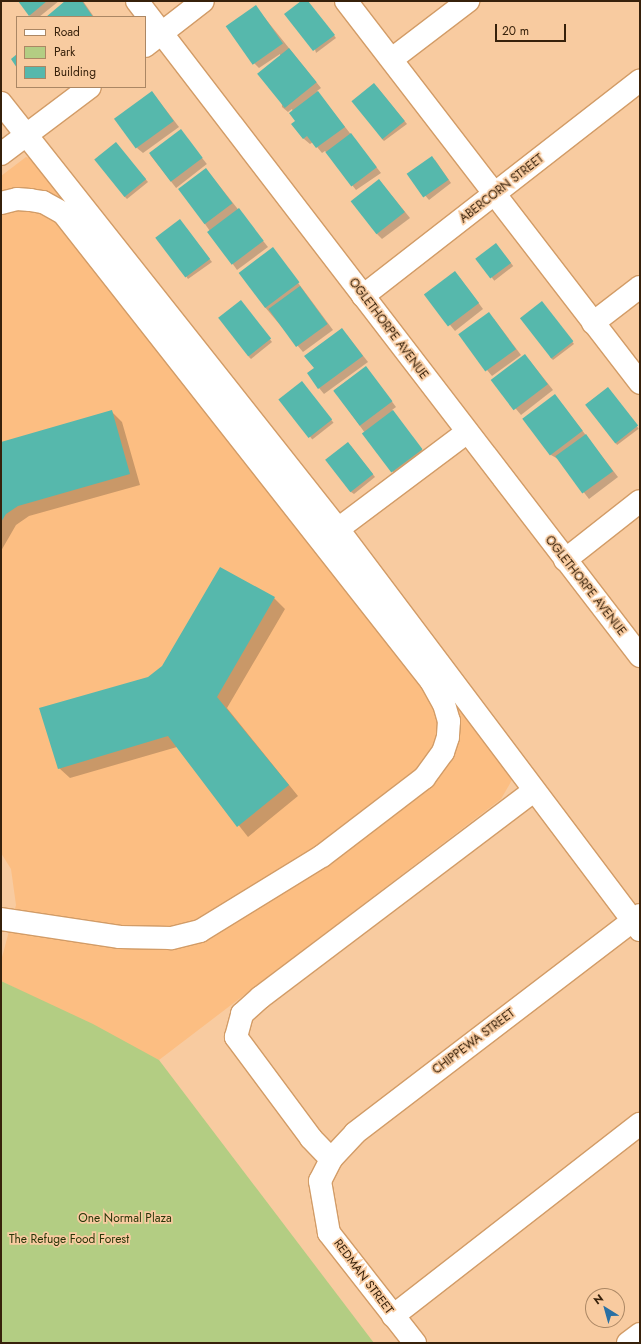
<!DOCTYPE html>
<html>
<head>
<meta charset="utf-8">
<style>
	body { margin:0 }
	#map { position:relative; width:641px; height:1344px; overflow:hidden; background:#f8cba0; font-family:Jost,sans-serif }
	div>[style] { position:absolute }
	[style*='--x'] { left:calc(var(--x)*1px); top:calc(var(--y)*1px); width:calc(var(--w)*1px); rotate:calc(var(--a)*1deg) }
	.built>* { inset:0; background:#fcbe82 }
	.green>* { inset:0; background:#b3cd83 }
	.shadow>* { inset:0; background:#0003; transform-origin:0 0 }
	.building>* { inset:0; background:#56b8ac; transform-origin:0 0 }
	.roads { filter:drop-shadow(1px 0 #d29c67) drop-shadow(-1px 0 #d29c67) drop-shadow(0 1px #d29c67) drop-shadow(0 -1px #d29c67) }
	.minor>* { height:22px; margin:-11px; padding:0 11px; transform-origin:11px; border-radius:11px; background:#fff }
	span { translate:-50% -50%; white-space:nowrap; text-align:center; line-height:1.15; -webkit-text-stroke:3.5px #f8cba0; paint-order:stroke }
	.street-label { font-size:12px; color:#37210b }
	.park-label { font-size:12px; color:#283509 }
	.frame { position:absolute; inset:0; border:2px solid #37210b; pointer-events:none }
	.legend { position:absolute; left:16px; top:16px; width:130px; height:72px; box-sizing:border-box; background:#f8cba0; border:1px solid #ab8764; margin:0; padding:5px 7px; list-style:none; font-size:12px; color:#37210b }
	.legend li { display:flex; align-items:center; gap:8px; height:20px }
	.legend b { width:20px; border:1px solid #ab8764 }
	.north { position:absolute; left:585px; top:1288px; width:40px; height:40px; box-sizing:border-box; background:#f8cba0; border:1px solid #ab8764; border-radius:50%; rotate:323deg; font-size:11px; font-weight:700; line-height:16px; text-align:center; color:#37210b }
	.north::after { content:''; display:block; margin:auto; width:14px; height:18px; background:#2970a4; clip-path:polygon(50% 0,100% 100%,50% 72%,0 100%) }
	.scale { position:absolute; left:495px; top:24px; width:71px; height:18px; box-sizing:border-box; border:2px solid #37210b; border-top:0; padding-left:5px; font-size:12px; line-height:14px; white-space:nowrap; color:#37210b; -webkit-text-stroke:3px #f8cba0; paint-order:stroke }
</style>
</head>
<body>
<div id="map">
	<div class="built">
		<i style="clip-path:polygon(26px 157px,42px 163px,505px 763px,512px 780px,501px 799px,159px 1060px,1px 981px,1px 961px,16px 905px,11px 869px,1px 853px,1px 176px)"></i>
	</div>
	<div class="green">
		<i style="clip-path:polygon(1px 981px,93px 1024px,159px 1060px,374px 1343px,1px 1343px)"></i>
	</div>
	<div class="shadow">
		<i style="clip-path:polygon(19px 1px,59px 1px,39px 17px,31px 17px)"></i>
		<i style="clip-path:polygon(66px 1px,83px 1px,94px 17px,47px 17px)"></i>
		<i style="clip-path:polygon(302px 1px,307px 1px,336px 38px,316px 53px)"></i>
		<i style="clip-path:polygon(256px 7px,321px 88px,317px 91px,381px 173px,356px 190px,325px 151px,322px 153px,313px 142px,310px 144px,304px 139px,293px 124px,296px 121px,292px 109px,288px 112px,282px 107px,280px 54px,259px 68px,254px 63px)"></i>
		<i style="clip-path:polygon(377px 87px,407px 124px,384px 141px,382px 139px)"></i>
		<i style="clip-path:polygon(152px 92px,179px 127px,143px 153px,137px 148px)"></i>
		<i style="left:181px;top:131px;width:42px;height:39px;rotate:52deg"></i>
		<i style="clip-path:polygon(118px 146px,148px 182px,127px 199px,124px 196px)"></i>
		<i style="clip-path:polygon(435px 160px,451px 183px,429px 200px,408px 175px)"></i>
		<i style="clip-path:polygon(206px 169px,268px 247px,237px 270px,205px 224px)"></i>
		<i style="clip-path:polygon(379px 180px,410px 218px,382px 239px,377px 234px)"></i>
		<i style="clip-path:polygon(182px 223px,212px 262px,188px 279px,186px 276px)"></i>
		<i style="left:496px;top:244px;width:28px;height:24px;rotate:52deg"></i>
		<i style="clip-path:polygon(273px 249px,333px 330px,303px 352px,264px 306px)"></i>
		<i style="clip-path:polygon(460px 278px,483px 309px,455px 331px,425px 294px)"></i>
		<i style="clip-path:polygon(243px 304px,272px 342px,251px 359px,249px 357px)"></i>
		<i style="clip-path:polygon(544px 305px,574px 344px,553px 360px,550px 357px)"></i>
		<i style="clip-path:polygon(494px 319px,521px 355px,492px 376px,487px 370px)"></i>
		<i style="clip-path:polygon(347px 335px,368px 362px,324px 394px,319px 388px,315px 368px)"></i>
		<i style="clip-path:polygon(530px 361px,553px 390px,521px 415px,493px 381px)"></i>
		<i style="clip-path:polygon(366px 367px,396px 407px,392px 410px,426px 455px,396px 476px,334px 390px)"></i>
		<i style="left:304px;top:385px;width:48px;height:27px;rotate:52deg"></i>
		<i style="left:608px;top:388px;width:51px;height:27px;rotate:53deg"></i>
		<i style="clip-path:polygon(555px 395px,618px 477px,589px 499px,558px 459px,551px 455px)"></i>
		<i style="clip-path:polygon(111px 411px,122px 422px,140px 485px,29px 516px,16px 525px,1px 551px,1px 443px)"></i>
		<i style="clip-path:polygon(351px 446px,375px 477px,354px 494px,351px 492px)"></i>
		<i style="clip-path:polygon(274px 598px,285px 609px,227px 708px,298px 796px,248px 837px,177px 747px,70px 778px,59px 768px,149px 678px)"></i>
	</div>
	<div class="building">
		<i style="clip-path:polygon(18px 1px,47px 1px,29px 16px)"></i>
		<i style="clip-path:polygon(65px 1px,82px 1px,93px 17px,46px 17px)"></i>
		<i style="clip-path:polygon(301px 1px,308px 1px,335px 35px,313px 51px,284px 14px)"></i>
		<i style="left:256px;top:5px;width:47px;height:37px;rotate:55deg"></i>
		<i style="left:289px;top:48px;width:44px;height:41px;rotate:51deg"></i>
		<i style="clip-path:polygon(17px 54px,17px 68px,11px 59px)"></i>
		<i style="left:374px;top:83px;width:49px;height:29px;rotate:51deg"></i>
		<i style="left:152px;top:91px;width:37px;height:47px;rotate:54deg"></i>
		<i style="clip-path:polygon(318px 91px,345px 127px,316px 148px,307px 136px,303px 139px,291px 124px,295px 121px,289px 113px)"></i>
		<i style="left:181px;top:129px;width:36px;height:40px;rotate:53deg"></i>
		<i style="left:351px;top:133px;width:43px;height:32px;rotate:53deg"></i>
		<i style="left:116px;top:142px;width:48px;height:28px;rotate:51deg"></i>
		<i style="left:432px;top:156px;width:29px;height:31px;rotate:55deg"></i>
		<i style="left:206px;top:168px;width:44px;height:35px;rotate:53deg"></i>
		<i style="left:379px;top:179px;width:42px;height:36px;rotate:52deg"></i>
		<i style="left:239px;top:208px;width:41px;height:40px;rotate:53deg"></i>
		<i style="left:180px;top:219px;width:50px;height:31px;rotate:53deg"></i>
		<i style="left:496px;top:243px;width:25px;height:26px;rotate:53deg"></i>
		<i style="left:273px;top:247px;width:44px;height:43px;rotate:53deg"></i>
		<i style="left:455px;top:271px;width:40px;height:39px;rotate:53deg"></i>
		<i style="left:300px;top:286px;width:47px;height:39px;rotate:54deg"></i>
		<i style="left:241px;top:300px;width:49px;height:29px;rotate:52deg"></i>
		<i style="left:542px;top:301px;width:51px;height:28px;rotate:52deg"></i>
		<i style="left:489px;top:312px;width:46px;height:38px;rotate:54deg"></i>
		<i style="clip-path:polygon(342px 328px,363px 356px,318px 389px,307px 373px,314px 368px,304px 356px)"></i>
		<i style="left:525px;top:354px;width:38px;height:43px;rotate:53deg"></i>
		<i style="left:366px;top:366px;width:44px;height:41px;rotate:53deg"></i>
		<i style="left:302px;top:381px;width:49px;height:30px;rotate:52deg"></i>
		<i style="left:608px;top:387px;width:49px;height:29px;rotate:52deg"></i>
		<i style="left:555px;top:394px;width:46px;height:41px;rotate:53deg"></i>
		<i style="clip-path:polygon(112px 410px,130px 474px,18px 506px,6px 514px,1px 522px,1px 442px)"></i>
		<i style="left:393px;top:410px;width:49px;height:39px;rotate:53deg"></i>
		<i style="left:586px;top:434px;width:46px;height:38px;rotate:54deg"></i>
		<i style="left:348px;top:442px;width:41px;height:29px;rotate:52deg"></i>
		<i style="clip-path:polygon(220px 567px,275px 597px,217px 697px,289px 785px,237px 827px,168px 736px,58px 769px,39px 708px,148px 677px,162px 666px)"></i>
	</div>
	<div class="roads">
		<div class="minor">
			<i style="--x:137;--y:1;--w:826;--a:52.48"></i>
			<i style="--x:346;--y:1;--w:482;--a:52.4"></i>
			<i style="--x:145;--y:46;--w:73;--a:-37.8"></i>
			<i style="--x:392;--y:59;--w:96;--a:-37.3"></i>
			<i style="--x:1;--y:103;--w:543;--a:51.65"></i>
			<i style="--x:338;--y:529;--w:502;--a:53.02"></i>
			<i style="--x:1;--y:154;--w:111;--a:-37"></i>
			<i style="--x:1;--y:203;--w:16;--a:-14"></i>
			<i style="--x:17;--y:199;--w:13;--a:4"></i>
			<i style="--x:30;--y:200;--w:13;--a:9"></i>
			<i style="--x:43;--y:202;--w:23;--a:29"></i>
			<i style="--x:63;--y:213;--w:595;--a:51.82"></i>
			<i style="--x:431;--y:681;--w:26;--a:61"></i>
			<i style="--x:444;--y:704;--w:18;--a:74"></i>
			<i style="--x:449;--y:721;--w:16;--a:94"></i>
			<i style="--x:448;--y:737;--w:16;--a:108"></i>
			<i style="--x:443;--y:752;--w:32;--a:126"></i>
			<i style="--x:424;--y:778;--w:128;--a:142.6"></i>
			<i style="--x:322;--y:856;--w:143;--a:148.4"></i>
			<i style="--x:200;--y:931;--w:30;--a:166"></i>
			<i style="--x:171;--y:938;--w:51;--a:-178.9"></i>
			<i style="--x:120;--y:937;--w:120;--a:-171.4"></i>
			<i style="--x:363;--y:296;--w:351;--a:-37.9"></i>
			<i style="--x:593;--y:323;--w:59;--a:-37.5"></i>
			<i style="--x:338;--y:529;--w:161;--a:-36.9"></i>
			<i style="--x:565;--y:560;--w:95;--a:-38.2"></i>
			<i style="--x:331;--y:1159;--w:29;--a:-134"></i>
			<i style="--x:311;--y:1138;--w:126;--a:-126.6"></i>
			<i style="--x:236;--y:1037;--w:24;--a:-75"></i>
			<i style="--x:242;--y:1014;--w:25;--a:-42"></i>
			<i style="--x:261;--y:997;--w:341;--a:-37.1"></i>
			<i style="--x:393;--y:1316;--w:313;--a:-37.9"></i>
			<i style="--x:415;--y:1343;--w:140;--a:-128"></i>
			<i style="--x:329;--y:1233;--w:53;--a:-99.8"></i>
			<i style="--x:320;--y:1181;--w:25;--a:-63"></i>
			<i style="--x:331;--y:1159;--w:35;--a:-47"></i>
			<i style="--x:355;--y:1133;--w:359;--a:-37.4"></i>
			<i style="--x:628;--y:1343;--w:15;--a:-37"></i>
		</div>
	</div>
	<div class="street-label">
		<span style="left:502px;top:189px;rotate:-38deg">ABERCORN STREET</span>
		<span style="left:388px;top:329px;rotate:53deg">OGLETHORPE AVENUE</span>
		<span style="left:585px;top:586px;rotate:52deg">OGLETHORPE AVENUE</span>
		<span style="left:474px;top:1042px;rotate:-37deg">CHIPPEWA STREET</span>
		<span style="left:363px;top:1277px;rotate:53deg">REDMAN STREET</span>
	</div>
	<div class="park-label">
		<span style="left:125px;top:1219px">One Normal Plaza</span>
		<span style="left:69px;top:1240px">The Refuge Food Forest</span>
	</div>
	<div class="frame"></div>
	<ul class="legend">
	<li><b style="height:5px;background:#fff"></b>Road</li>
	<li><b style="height:11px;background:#b3cd83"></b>Park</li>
	<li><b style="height:11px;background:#56b8ac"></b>Building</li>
	</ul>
	<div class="north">N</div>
	<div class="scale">20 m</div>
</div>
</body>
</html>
